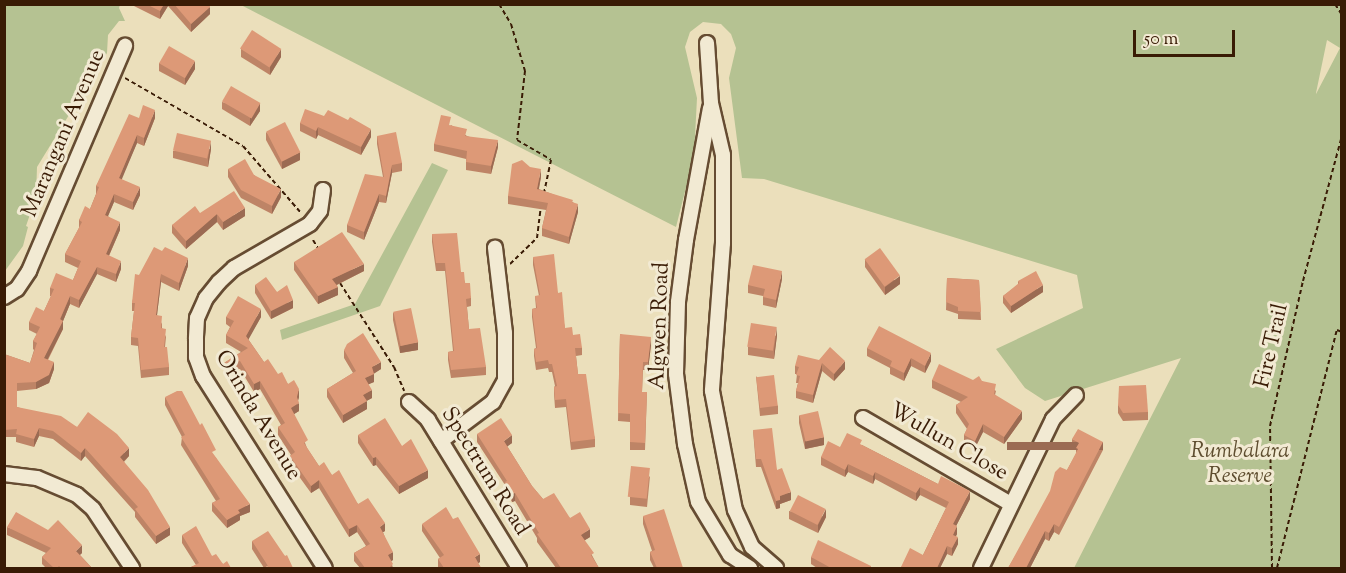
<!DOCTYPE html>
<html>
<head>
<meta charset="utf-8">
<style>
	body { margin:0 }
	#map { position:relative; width:1346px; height:573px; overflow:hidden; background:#ebdfbb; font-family:"Sorts Mill Goudy",serif }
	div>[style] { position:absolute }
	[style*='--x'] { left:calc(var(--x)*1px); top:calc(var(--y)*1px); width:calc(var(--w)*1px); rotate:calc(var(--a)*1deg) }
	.green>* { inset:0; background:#b5c292 }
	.path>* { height:2px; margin-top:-1px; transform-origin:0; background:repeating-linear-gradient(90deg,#391b05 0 4.5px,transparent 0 7.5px) }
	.roads { filter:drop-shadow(2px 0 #664c32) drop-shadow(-2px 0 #664c32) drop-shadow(0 2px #664c32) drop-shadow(0 -2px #664c32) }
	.minor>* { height:14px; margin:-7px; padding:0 7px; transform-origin:7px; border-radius:7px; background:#f2ead3 }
	.wall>* { inset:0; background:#be8466 }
	.shaded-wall>* { inset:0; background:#9b6b53; transform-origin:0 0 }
	.building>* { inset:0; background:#d97; transform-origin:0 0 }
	span { translate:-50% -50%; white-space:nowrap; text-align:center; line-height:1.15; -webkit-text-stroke:6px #f2ead3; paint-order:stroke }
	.street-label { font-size:22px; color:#391b05 }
	.park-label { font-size:22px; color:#5e4d2f; font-style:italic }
	.frame { position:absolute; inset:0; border:6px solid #391b05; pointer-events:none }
	.scale { position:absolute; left:1133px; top:30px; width:102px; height:27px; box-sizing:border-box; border:3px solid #391b05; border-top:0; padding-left:8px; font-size:18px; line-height:21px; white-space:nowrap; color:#391b05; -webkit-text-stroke:4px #f2ead3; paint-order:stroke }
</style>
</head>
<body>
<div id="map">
	<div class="green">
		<i style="clip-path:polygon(5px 4px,120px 5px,119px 8px,125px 21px,119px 21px,108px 35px,107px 53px,37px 167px,36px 197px,26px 226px,28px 227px,23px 246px,5px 271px)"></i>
		<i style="clip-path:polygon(evenodd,241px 5px,1341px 5px,1341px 568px,1074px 568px,1181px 358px,1045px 401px,1025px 388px,996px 349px,1083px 308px,1077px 275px,764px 179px,742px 178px,729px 78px,736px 48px,731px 34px,721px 24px,703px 22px,690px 32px,685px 47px,697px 98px,694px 156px,676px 227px,241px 5px,1327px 40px,1340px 48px,1316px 94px,1316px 93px,1327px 40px)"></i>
		<i style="clip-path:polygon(432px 163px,448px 170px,380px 306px,282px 340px,280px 330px,355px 304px)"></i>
	</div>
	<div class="path">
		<i style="--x:499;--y:4;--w:23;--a:59"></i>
		<i style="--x:511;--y:24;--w:49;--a:73.4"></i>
		<i style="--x:525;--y:71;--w:69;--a:96.6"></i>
		<i style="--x:517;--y:140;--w:39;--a:30"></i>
		<i style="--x:551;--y:160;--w:33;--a:102"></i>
		<i style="--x:1335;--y:4;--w:13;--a:58"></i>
		<i style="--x:125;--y:78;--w:136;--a:30"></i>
		<i style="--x:243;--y:146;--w:89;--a:49.1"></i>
		<i style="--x:313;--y:240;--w:12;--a:59"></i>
		<i style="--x:510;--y:264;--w:37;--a:-44"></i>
		<i style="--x:537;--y:238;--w:32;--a:-83"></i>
		<i style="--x:340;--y:283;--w:100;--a:57.3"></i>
		<i style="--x:394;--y:367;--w:26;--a:67"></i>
		<i style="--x:1272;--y:568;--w:142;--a:-90.8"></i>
		<i style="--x:1270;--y:426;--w:149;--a:-77.2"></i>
		<i style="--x:1303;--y:281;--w:151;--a:-75"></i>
		<i style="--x:1277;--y:568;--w:245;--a:-75.9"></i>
		<i style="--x:1337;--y:330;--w:5;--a:22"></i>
	</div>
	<div class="roads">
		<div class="minor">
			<i style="--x:707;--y:43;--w:60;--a:86.2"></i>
			<i style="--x:711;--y:103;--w:53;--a:77"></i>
			<i style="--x:723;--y:155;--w:88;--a:90"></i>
			<i style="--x:723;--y:243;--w:148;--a:94.3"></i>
			<i style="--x:712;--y:391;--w:121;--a:79.1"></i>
			<i style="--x:735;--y:510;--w:41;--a:65.3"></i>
			<i style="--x:752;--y:547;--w:32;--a:41"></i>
			<i style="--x:710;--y:108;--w:134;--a:100.3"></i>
			<i style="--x:686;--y:240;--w:63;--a:97.4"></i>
			<i style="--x:678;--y:302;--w:72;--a:91.6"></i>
			<i style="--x:676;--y:374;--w:71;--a:82.7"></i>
			<i style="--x:685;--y:444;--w:59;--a:77.4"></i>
			<i style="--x:698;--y:502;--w:62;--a:58.9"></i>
			<i style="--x:730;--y:555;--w:24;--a:33"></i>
			<i style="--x:323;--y:190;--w:21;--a:98"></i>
			<i style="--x:320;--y:211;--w:16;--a:128"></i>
			<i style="--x:310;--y:224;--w:88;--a:149.9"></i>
			<i style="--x:234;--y:268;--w:21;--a:137"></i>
			<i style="--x:219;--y:282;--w:21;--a:129"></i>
			<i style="--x:206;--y:298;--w:22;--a:114"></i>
			<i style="--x:197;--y:318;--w:21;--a:93"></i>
			<i style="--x:196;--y:339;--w:18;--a:90"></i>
			<i style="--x:196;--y:357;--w:20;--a:70"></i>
			<i style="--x:203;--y:376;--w:227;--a:57.6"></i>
			<i style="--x:4;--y:297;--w:15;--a:-32"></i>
			<i style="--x:17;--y:289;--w:22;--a:-56"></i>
			<i style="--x:29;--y:271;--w:245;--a:-66.9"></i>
			<i style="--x:409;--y:402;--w:26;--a:43"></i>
			<i style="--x:428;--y:420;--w:174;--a:58.4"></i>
			<i style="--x:863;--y:418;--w:171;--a:30.2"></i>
			<i style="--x:441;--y:441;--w:65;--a:-36.9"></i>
			<i style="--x:493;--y:402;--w:25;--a:-61"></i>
			<i style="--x:505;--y:380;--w:47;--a:-90"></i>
			<i style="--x:505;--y:333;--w:86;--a:-96.7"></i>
			<i style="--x:4;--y:474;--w:33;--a:7"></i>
			<i style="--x:37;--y:478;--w:43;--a:23"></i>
			<i style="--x:77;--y:495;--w:21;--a:41"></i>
			<i style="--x:93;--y:509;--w:71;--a:56.5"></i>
			<i style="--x:981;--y:568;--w:165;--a:-64.2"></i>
			<i style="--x:1053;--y:419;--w:33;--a:-46"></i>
		</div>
	</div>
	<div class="wall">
		<i style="clip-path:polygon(130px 4px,209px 4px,210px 14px,191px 32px,168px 6px,160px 19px)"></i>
		<i style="clip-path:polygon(241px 49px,281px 57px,270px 75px,241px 57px)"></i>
		<i style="clip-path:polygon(159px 63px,195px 69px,185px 85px,159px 71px)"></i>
		<i style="clip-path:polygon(222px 102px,260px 111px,250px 126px,222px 109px)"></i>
		<i style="clip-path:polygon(324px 116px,371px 137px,361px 155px,318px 135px,316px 139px,300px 131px,300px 123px)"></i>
		<i style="clip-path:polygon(139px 118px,155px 118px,144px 146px,137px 143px,121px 179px,140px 195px,133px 210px,114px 202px,108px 216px,120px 230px,109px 256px,121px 269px,116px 282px,97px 274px,79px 308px,70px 304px,63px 321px,63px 329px,48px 360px,54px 369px,49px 383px,36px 389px,17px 391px,17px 407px,77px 427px,129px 456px,124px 462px,170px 535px,156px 544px,135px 517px,135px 512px,85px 456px,81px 461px,53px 439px,39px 436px,34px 447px,16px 442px,16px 437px,4px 437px,4px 354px,30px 363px,34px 350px,33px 349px,33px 341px,37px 334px,29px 330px,29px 322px,44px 311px,51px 296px,50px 296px,50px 288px,73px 280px,78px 268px,65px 262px,65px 254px,79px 228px,79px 220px,90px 209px,96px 194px,96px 186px)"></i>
		<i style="clip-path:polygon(451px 125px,467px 136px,498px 147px,491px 174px,466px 170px,466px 159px,434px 151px,434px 144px)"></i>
		<i style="clip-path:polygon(266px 132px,300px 160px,282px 169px,266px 140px)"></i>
		<i style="clip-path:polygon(377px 136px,402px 163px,402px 171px,392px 173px,386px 203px,379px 202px,364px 240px,347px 232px,347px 225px,383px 177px,377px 144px)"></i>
		<i style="clip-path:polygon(211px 149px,208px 167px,173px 158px,173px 151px)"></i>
		<i style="clip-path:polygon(228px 169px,254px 175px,281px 197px,272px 214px,241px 198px,228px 177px)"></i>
		<i style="clip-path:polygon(541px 177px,539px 189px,573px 202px,578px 212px,569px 244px,542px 236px,542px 228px,546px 210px,508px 204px,508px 196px)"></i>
		<i style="clip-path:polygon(200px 213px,245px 216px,223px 230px,217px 222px,186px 249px,172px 233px,172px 225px)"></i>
		<i style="clip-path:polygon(432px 234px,461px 272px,471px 298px,471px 306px,467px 307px,469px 329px,486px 367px,486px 375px,451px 378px,448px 360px,448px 352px,453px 351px,445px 271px,436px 271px,432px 242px)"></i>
		<i style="clip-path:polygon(533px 257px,558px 293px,565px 328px,573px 335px,582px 348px,582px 355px,576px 356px,578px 374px,595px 439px,595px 447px,571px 450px,566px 407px,555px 408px,554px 394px,554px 387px,555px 386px,552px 372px,549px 372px,548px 368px,536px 370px,534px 356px,534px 349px,536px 348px,532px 317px,532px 309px,536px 308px,535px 296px,539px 296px,533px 265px)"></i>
		<i style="clip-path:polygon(865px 259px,900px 284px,885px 295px,865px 267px)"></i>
		<i style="clip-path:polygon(294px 262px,364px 271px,337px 285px,338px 295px,318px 304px,294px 270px)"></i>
		<i style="clip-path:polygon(188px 266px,179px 291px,161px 282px,157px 315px,162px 324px,162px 328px,166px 337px,165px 347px,169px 367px,169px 375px,141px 378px,138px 346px,131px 345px,131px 337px,134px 311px,132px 311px,132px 303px,139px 275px)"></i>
		<i style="clip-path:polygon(947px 278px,979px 280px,981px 320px,958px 319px,958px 314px,946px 310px)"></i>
		<i style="clip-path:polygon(782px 279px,776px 308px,763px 305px,763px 296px,748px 293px,748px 285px)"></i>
		<i style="clip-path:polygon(1018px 281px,1043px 292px,1011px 313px,1003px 303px,1003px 296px,1018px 285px)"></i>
		<i style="clip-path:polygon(255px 285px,277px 292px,293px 308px,271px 319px,255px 293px)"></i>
		<i style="clip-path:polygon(393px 312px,418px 350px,400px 353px,393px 320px)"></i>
		<i style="clip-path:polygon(226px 317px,261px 317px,248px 339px,264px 362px,288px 384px,299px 397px,298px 400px,299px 411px,294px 414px,307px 448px,319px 466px,332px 475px,358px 504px,385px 531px,383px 532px,393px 560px,391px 561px,393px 568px,360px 568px,354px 561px,354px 553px,366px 546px,357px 532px,349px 537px,319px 488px,311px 493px,290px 464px,290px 456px,291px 455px,278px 435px,278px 427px,281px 425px,260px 389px,254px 392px,240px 369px,224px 371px,224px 363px,241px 352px,226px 343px,226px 335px,230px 327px,226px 324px)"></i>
		<i style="clip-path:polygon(620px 334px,651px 345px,648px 370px,643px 370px,642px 392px,647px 392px,645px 450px,630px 450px,630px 422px,618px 421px)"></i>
		<i style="clip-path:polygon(777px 335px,774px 359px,748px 355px,748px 347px)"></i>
		<i style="clip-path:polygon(867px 348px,931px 361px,925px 373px,911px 366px,904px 381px,890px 374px,890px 368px,867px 356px)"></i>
		<i style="clip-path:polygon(344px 350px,381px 369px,374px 373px,374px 382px,368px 384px,372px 398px,366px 401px,367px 409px,343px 423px,327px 397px,327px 389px,353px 373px,344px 358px)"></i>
		<i style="clip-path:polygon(819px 360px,845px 369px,834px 381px,822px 371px,813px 403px,796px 398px,796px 391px,798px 383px,796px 383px,797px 374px,795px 374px,795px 366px)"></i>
		<i style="clip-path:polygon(756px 376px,778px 406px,778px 414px,760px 416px)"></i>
		<i style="clip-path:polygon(932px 380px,982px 381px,996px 391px,995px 395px,1022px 419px,1004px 444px,983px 432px,975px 448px,964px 443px,964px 435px,967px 429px,956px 413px,956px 405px,961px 402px,932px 388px)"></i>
		<i style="clip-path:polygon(165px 397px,216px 458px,250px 512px,240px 516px,240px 520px,227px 528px,212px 511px,212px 503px,216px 501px,181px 445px,182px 437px,165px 405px)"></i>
		<i style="clip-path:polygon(1118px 405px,1148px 412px,1148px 420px,1123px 421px,1118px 413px)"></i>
		<i style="clip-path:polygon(799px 415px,824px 445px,805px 449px,799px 423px)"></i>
		<i style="clip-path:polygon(753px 430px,777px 470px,791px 500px,780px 504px,780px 508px,776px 509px,761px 467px,756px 467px)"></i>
		<i style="clip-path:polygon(477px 434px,512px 443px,507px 446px,532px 486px,543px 499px,570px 518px,590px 537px,584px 540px,594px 559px,599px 568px,556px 568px,537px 542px,537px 538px,515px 501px,512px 502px,505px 490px,505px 485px,477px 442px)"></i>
		<i style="clip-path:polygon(358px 435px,402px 446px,428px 478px,399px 494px,376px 465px,373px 466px,358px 443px)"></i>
		<i style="clip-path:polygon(1072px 439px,1103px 450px,1059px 535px,1054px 532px,1049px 541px,1045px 539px,1030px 568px,1008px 568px,1067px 470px,1076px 454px,1076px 449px,1072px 447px)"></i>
		<i style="clip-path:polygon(862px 445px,938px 484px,970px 499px,956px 526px,957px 534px,956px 536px,958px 544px,952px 556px,947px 554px,940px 568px,901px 568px,901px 567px,923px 555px,946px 508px,920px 495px,916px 501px,875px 479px,873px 484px,848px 472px,845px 477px,821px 465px,821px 457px,840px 447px)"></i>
		<i style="clip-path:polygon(650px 476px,647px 507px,630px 505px,630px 497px)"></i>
		<i style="clip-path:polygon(789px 511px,826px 517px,818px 533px,789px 519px)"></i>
		<i style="clip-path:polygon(643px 516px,683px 568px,716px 568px,654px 568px,650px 560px,650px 552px,652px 551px,643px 524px)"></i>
		<i style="clip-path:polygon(422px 524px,480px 562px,478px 563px,481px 568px,439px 568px,438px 567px,438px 559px,440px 558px,422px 531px)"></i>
		<i style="clip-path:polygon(7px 527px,82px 553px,80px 555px,92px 568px,46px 568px,42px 564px,42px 557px,46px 553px,7px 535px)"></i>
		<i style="clip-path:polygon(182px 535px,223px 564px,231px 568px,191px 568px,191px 567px,196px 565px,182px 543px)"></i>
		<i style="clip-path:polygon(252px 541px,285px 556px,264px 568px,252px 549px)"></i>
		<i style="clip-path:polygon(811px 557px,871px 568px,817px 568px,811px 564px)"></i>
	</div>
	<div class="shaded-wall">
		<i style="clip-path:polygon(164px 4px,168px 4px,168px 6px,160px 19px,160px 11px)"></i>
		<i style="clip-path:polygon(210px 7px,210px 14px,191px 32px,191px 24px)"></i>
		<i style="clip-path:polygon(281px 49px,281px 57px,270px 75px,270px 67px)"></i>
		<i style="clip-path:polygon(195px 61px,195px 69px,185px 85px,185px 77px)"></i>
		<i style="clip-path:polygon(260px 103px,260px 111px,250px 126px,250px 118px)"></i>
		<i style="clip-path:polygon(155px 110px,155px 118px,144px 146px,144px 138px)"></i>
		<i style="clip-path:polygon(318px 127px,318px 135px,316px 139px,316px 131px)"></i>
		<i style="clip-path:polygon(371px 129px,371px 137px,361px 155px,361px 147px)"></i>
		<i style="clip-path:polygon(137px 135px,137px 143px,119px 186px,119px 178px)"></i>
		<i style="clip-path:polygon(498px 140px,498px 147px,491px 174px,491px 166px)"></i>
		<i style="clip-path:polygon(211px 141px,211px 149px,208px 167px,208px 159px)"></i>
		<i style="clip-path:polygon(300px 152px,300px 160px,282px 169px,282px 161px)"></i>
		<i style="clip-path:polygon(392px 165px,392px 173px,386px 203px,386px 196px)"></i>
		<i style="clip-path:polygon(541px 169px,541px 177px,537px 197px,537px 189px)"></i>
		<i style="clip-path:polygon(140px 187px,140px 195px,133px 210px,133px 202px)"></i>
		<i style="clip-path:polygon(281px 189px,281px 197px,272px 214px,272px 206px)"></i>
		<i style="clip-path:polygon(114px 194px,114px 202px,105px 223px,105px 215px)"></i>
		<i style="clip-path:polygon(379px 194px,379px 202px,364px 240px,364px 232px)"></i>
		<i style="clip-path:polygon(578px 204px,578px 212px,569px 244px,569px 237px)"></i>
		<i style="clip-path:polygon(245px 208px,245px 216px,223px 230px,223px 222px)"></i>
		<i style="clip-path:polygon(217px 214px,217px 222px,186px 249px,186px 241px)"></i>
		<i style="clip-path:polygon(120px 222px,120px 230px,106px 262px,106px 254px)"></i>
		<i style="clip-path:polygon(188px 258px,188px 266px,179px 291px,179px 283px)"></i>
		<i style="clip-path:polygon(121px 261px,121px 269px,116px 282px,116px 274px)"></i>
		<i style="clip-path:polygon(364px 264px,364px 271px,332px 287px,332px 279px)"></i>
		<i style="clip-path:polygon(97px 267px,97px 274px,79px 308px,79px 300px)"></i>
		<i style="clip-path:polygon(782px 271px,782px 279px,776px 308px,776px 300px)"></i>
		<i style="clip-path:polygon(161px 274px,161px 282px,156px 323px,156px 315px)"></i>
		<i style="clip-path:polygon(900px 276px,900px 284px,885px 295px,885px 287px)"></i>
		<i style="clip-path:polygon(1043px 285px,1043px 292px,1011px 313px,1011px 306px)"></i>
		<i style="clip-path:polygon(338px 287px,338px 295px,318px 304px,318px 296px)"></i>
		<i style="clip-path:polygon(70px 296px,70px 304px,61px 326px,63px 321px,63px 329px,44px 366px,44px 358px)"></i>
		<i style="clip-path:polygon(293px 300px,293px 308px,271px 319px,271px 311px)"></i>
		<i style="clip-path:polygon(261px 309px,261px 317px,246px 344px,246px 336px)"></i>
		<i style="clip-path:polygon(777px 327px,777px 335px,774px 359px,774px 351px)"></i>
		<i style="clip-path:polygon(651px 337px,651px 345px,648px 370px,648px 362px)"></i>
		<i style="clip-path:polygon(418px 342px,418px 350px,400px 353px,400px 346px)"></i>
		<i style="clip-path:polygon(931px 353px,931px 361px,925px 373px,925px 366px)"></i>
		<i style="clip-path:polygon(911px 358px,911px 366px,904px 381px,904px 373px)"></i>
		<i style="clip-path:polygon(845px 361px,845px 369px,834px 381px,834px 374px)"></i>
		<i style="clip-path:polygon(54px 362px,54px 369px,49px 383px,36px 389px,36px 382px)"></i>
		<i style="clip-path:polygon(381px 362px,381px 369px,372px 375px,372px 367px)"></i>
		<i style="clip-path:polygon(822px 363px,822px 371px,813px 403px,813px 395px)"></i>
		<i style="clip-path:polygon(374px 374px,374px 382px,365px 386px,365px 378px)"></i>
		<i style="clip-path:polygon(260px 381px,260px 389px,254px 392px,254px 384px)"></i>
		<i style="clip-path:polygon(299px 389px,299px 397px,297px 405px,299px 403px,299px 411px,291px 416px,291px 408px)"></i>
		<i style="clip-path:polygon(372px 390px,372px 398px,363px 403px,363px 395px)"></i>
		<i style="clip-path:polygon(367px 401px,367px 409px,343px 423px,343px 415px)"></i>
		<i style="clip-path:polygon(1022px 411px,1022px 419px,1004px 444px,1004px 437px)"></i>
		<i style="clip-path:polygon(983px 424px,983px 432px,975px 448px,975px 441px)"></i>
		<i style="clip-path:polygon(39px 428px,39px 436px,34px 447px,34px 439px)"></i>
		<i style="clip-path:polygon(512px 435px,512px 443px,504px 449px,504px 441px)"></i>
		<i style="clip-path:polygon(824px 437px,824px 445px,805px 449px,805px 441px)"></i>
		<i style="left:1103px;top:442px;width:8px;height:96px;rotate:90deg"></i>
		<i style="clip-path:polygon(85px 448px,85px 456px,81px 461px,81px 453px)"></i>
		<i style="clip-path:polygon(129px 448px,129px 456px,120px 465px,120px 457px)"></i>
		<i style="clip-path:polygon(376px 457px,376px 465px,373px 466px,373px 458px)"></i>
		<i style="clip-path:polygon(848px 464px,848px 472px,845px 477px,845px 470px)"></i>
		<i style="clip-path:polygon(428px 470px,428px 478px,399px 494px,399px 486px)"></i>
		<i style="clip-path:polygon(875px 472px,875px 479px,873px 484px,873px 476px)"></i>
		<i style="clip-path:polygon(319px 480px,319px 488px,311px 493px,311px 486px)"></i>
		<i style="clip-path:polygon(920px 487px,920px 495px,916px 501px,916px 493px)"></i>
		<i style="clip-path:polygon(970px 491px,970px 499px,953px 532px,953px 524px)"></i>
		<i style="clip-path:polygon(791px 492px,791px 500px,780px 504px,780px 508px,776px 509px,776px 501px,780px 496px)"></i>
		<i style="clip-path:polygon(515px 493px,515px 501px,512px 502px,512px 494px)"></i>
		<i style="clip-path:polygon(250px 504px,250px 512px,240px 516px,240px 520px,227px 528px,227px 520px,238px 510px)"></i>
		<i style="clip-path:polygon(826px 509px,826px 517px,818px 533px,818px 525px)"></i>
		<i style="clip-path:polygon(385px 523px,385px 531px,380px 534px,380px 527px)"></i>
		<i style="clip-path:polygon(1054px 524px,1054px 532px,1049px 541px,1049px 533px)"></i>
		<i style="clip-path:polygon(357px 525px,357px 532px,349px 537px,349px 529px)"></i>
		<i style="clip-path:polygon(957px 526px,957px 534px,953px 542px,953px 535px)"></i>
		<i style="clip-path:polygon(170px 527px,170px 535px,156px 544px,156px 536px)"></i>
		<i style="clip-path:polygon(590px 529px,590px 537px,581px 543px,581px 535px)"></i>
		<i style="clip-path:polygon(1045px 531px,1045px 539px,1030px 568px,1026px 568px)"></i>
		<i style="clip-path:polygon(958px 537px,958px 544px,952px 556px,952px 548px)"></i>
		<i style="clip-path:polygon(82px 545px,82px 553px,76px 558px,76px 551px)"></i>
		<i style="clip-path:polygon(947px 546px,947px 554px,940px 568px,937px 568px)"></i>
		<i style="clip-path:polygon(393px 552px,393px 560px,388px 563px,388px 555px)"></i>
		<i style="clip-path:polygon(480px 554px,480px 562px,475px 565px,475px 557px)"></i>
	</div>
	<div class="building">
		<i style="clip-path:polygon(146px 4px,164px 4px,160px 11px)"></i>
		<i style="clip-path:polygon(174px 4px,209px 4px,210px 7px,191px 24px)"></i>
		<i style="left:252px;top:30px;width:35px;height:22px;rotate:33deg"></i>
		<i style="left:169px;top:46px;width:30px;height:20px;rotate:30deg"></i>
		<i style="left:231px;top:86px;width:34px;height:18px;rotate:30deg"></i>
		<i style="clip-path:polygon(143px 105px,155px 110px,144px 138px,137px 135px,119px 178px,140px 187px,133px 202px,114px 194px,105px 215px,120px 222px,106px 254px,121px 261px,116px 274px,97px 267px,79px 300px,70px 296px,60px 319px,63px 321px,44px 358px,54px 362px,49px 375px,36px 382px,17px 383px,17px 407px,61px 416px,77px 427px,88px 412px,117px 434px,129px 448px,120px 457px,148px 490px,170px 527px,156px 536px,135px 509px,138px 507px,85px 448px,81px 453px,53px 431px,39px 428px,34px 439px,16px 434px,17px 429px,4px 430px,4px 354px,30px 363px,37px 343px,33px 341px,40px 327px,29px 322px,36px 307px,44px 311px,54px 289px,50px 288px,56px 273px,73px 280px,81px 261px,65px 254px,82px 222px,79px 220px,85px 206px,90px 209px,99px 187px,96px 186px,129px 114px,139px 118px)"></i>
		<i style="clip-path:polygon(305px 109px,324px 116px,328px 110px,348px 120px,350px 117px,371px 129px,361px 147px,318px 127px,316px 131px,300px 123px)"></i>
		<i style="clip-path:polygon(441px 115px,451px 117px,449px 125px,467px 129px,465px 136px,498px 140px,491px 166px,466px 162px,467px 151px,434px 144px)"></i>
		<i style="left:285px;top:122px;width:34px;height:21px;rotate:63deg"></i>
		<i style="clip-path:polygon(396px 132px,402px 163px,392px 165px,386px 196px,379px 194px,364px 232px,347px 225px,365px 174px,384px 177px,377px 136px)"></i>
		<i style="left:177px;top:133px;width:35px;height:18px;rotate:13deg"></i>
		<i style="clip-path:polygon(245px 159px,254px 175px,281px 189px,272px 206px,241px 190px,228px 169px)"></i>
		<i style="clip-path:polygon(522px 160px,530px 167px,541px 169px,537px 189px,573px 200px,572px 202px,578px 204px,569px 237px,542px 228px,548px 203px,508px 196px,512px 164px)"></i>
		<i style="clip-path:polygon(234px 191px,245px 208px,223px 222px,217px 214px,186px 241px,172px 225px,195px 206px,200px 213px)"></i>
		<i style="clip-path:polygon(342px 232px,364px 264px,332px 279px,338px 287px,318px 296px,294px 262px)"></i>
		<i style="clip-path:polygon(457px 233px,461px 272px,464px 272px,465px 283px,470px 283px,471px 298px,466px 299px,469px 329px,480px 328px,486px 367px,451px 370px,448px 352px,454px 351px,445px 263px,436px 263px,432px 234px)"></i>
		<i style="clip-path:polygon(154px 247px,162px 251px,165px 247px,188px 258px,179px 283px,161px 274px,156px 315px,162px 316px,161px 328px,166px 329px,164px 347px,167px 347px,169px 367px,141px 370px,138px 338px,131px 337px,135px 303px,132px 303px,135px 274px,139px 275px)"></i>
		<i style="left:880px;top:248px;width:34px;height:19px;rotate:54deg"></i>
		<i style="clip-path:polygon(554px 254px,558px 293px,562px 292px,565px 328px,572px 327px,573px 335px,580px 334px,582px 348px,575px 348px,578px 374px,586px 374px,595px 439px,571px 442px,566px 399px,555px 400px,554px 387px,557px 386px,552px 364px,549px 364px,548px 360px,536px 362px,534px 349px,537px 348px,532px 309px,537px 308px,535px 296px,540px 295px,533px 257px)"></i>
		<i style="clip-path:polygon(753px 265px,782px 271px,776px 300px,763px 297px,765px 289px,748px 285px)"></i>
		<i style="clip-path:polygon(1036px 271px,1043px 285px,1011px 306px,1003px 296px,1019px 283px,1018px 281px)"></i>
		<i style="clip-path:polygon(266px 277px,277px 292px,287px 285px,293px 300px,271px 311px,255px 285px)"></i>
		<i style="clip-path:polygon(947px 278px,979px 280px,981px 312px,958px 311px,958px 307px,946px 302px)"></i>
		<i style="clip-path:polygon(238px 296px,261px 309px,246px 336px,264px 362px,268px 359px,278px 374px,282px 372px,288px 384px,294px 380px,299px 389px,297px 397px,299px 403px,291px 408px,308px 440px,304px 443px,319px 466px,324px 462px,332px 475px,339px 470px,358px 504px,368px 498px,385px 523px,380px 527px,393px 552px,388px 555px,393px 564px,389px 568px,365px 568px,354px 553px,370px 544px,357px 525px,349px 529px,319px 480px,311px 486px,290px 456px,295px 452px,278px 427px,285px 423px,260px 381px,254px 384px,240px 361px,224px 363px,248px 348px,226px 335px,234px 321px,226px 317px)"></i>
		<i style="left:411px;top:308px;width:35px;height:18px;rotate:78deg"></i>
		<i style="left:751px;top:323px;width:26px;height:24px;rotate:9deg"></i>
		<i style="clip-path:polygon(879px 326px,931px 353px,925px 366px,911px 358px,904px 373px,890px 366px,892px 361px,867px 348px)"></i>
		<i style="clip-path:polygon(363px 333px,381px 362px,372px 367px,374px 374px,365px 378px,372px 390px,363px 395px,367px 401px,343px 415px,327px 389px,356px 371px,344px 350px,347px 344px)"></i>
		<i style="clip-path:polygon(620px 334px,651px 337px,648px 362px,643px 362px,642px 392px,647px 392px,645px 443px,630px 442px,630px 414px,618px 413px)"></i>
		<i style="clip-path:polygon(830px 347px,845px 361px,834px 374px,822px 363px,813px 395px,796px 391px,800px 376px,796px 375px,799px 367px,795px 366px,798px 355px,819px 360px)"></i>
		<i style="clip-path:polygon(939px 364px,973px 380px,979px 376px,982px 381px,996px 384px,994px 394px,1022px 411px,1004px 437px,983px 424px,975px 441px,964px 435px,969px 424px,956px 405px,968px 397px,932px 380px)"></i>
		<i style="left:774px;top:375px;width:31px;height:18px;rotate:83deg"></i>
		<i style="clip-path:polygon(1146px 385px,1148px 412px,1123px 413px,1118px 405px,1119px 386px)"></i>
		<i style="clip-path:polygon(177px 391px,182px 391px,200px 425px,202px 423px,216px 450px,212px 452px,250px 504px,238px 510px,240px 513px,227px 520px,212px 503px,220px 499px,181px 437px,185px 435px,165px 397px)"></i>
		<i style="left:818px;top:411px;width:27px;height:19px;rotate:77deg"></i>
		<i style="clip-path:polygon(385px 418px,402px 446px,411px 439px,428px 470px,399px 486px,376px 457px,373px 458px,358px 435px)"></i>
		<i style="clip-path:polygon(501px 418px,512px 435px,504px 441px,532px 486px,543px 499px,554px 493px,570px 518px,580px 512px,590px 529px,581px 535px,594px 553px,591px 555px,599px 568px,561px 568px,537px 534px,539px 533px,515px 493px,512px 494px,505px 482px,507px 481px,477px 434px)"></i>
		<i style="clip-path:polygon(772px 428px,777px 470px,782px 468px,791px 492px,780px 496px,780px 500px,776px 501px,761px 459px,756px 459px,753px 430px)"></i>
		<i style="clip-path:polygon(1078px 429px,1103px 442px,1059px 527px,1054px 524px,1049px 533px,1045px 531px,1026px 568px,1008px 568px,1050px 491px,1055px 472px,1060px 467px,1067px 470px,1078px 449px,1076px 448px,1079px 443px,1072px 439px)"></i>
		<i style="clip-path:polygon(847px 433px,862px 440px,860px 444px,938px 484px,941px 476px,970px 491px,953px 524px,957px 526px,953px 535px,958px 537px,952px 548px,947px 546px,937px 568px,904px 568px,901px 567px,910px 548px,923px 555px,949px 502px,920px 487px,916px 493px,875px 472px,873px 476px,848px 464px,845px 470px,821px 457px,828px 441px,840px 447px)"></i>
		<i style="left:631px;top:466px;width:19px;height:31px;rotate:6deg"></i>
		<i style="left:798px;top:495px;width:31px;height:18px;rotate:27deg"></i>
		<i style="clip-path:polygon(446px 507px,453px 519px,458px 517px,480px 554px,475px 557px,481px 568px,444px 568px,438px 559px,444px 555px,422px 524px)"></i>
		<i style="clip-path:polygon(664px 509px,683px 568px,716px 568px,657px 568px,650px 552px,655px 550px,643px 516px)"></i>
		<i style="clip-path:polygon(16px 512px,48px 530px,58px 520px,82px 545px,76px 551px,92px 568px,61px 568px,59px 566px,57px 568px,54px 568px,42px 557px,51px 548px,7px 527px)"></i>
		<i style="clip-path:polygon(196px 526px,212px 556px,216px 554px,223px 564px,227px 561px,231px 568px,193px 568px,191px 567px,199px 563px,182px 535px)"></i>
		<i style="clip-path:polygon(268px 531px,285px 556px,287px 555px,293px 568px,264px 568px,268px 566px,252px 541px)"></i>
		<i style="clip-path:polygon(818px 540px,871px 566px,871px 568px,831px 568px,811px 557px)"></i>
	</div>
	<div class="street-label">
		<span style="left:65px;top:134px;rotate:-67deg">Marangani Avenue</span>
		<span style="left:661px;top:326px;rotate:-88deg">Algwen Road</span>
		<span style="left:1273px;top:346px;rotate:-77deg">Fire Trail</span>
		<span style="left:257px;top:416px;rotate:59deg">Orinda Avenue</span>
		<span style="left:948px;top:443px;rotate:30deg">Wullun Close</span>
		<span style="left:484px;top:472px;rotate:58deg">Spectrum Road</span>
	</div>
	<div class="park-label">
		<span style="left:1240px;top:465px">Rumbalara<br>Reserve</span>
	</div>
	<div class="frame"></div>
	<div class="scale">50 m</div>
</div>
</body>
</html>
